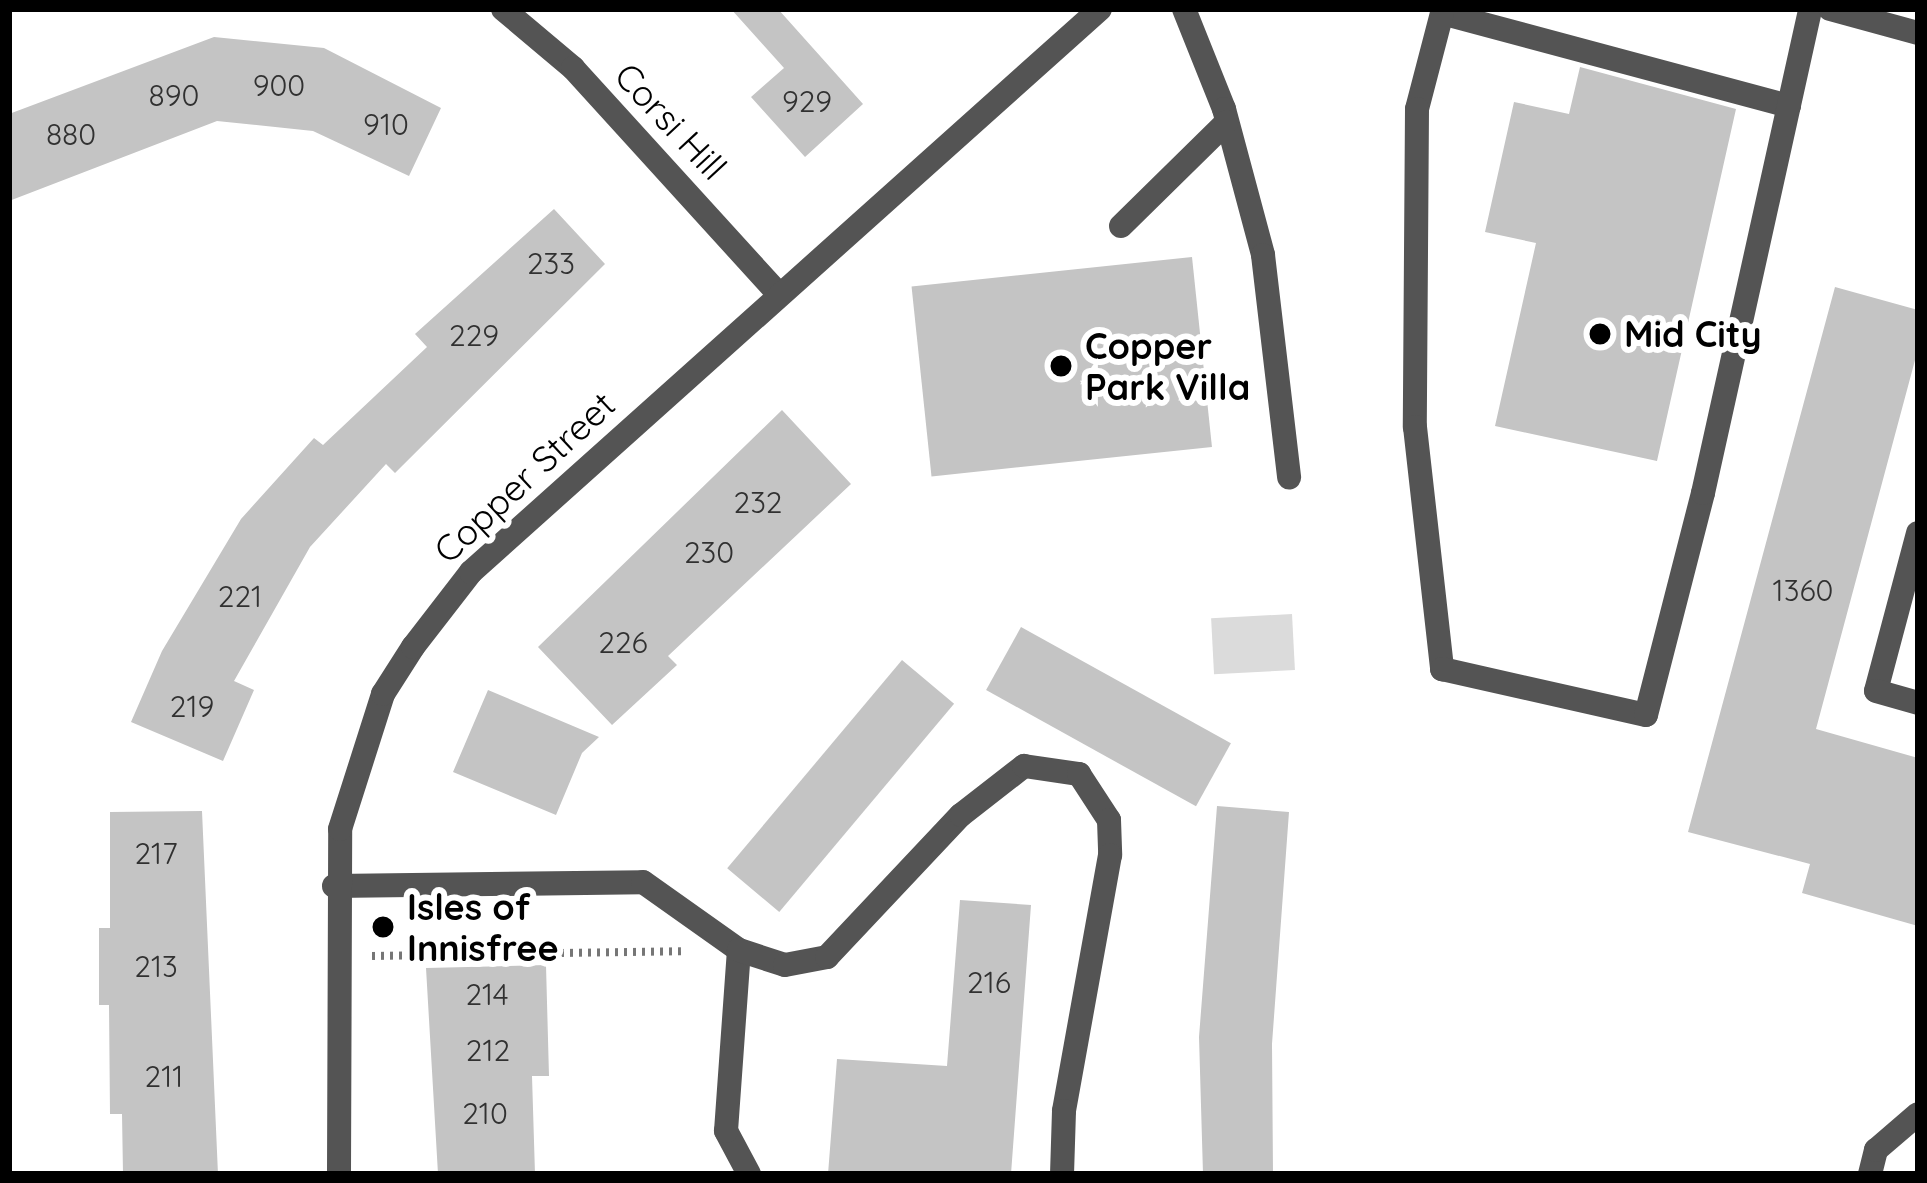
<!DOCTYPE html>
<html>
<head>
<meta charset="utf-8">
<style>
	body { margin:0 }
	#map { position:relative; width:1927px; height:1183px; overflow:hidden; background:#fff; font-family:Quicksand,sans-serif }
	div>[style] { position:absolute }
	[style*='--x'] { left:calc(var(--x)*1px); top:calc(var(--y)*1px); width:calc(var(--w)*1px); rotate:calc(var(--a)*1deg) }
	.green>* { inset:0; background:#dbdbdb; transform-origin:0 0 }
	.building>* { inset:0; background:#c4c4c4; transform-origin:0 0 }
	.path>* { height:8px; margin-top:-4px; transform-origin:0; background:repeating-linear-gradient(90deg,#767676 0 3px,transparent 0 9px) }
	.service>* { height:24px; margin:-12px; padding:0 12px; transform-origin:12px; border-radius:12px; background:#545454 }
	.minor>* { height:24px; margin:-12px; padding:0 12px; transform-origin:12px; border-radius:12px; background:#545454 }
	.tertiary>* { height:24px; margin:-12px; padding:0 12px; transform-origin:12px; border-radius:12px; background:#545454 }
	.dots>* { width:33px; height:33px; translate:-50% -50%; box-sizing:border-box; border:6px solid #fff; border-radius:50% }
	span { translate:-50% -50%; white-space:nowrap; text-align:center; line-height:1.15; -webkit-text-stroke:12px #fff; paint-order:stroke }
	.number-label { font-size:30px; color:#313131 }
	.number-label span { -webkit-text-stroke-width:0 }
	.street-label { font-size:36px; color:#000 }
	.poi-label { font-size:36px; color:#000; font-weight:700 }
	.left { translate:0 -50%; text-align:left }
	.frame { position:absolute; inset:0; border:12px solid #000; pointer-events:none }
</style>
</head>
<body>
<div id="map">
	<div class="green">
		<i style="left:1292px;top:614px;width:56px;height:81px;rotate:87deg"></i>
	</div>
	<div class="building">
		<i style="clip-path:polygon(731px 9px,778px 9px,863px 104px,805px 157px,751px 97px,784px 68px)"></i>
		<i style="clip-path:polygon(214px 37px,324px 48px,441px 108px,409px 176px,313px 131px,217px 121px,9px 201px,9px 114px)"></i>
		<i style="clip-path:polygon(1580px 67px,1736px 109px,1657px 461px,1495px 426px,1536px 243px,1485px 232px,1514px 102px,1569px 114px)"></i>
		<i style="clip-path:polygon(554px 209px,605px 264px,395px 473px,386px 464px,310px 547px,234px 681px,254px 690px,223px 761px,131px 722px,162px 651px,241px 519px,314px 438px,323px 445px,427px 347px,415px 334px)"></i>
		<i style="left:1192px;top:257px;width:191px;height:282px;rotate:84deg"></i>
		<i style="clip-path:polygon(1835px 287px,1918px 310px,1918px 349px,1816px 729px,1918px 758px,1918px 926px,1802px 893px,1810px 864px,1688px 832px)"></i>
		<i style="clip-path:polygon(782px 410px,851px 484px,668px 656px,677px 665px,612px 725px,538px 647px)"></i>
		<i style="left:1021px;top:627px;width:240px;height:72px;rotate:29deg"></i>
		<i style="left:902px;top:660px;width:68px;height:272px;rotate:40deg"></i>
		<i style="clip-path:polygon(488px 690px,599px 737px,582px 753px,556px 815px,453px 772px)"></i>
		<i style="clip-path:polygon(1217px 806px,1289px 812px,1272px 1044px,1273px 1174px,1203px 1174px,1199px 1037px)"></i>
		<i style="clip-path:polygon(202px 811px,218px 1174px,123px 1174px,122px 1114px,110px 1114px,109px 1005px,99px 1005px,99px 928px,110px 928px,110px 812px)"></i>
		<i style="clip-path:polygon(960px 900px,1031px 905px,1011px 1174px,828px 1174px,837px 1059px,947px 1066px)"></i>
		<i style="clip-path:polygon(546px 965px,549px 1076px,532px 1076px,535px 1174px,438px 1174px,426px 968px)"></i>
	</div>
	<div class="path">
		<i style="--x:372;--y:956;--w:309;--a:-0.9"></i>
	</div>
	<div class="service">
		<i style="--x:1184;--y:9;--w:108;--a:68.2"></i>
		<i style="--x:1224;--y:109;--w:151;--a:75"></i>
		<i style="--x:1263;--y:255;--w:224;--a:83.3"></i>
		<i style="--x:1789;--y:106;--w:359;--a:-165"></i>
		<i style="--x:1442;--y:13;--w:99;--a:104.6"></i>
		<i style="--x:1417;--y:109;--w:318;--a:90.4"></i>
		<i style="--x:1415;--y:427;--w:244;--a:83.6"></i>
		<i style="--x:1442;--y:669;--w:209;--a:12.7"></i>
		<i style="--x:1646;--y:715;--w:229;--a:-75.6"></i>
		<i style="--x:1703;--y:493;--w:496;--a:-77.5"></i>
		<i style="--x:1121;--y:226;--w:148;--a:-44.5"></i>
		<i style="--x:1918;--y:533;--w:163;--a:104.9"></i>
		<i style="--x:1876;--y:691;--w:44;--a:15.9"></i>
		<i style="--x:334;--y:886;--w:309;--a:-0.7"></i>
		<i style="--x:643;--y:882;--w:118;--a:35.3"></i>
		<i style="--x:749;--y:1174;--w:49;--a:-118.1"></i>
		<i style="--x:726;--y:1131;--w:181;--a:-85.9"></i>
		<i style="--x:739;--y:950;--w:48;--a:18.1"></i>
		<i style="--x:785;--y:965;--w:43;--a:-10.8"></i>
		<i style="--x:827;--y:957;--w:195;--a:-46.7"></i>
		<i style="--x:961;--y:815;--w:80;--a:-37.9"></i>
		<i style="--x:1024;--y:766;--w:56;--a:8.3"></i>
		<i style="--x:1079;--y:774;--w:55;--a:56.9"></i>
		<i style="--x:1109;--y:820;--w:35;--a:88"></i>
		<i style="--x:1110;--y:855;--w:260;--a:100.2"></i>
		<i style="--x:1064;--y:1111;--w:63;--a:91.8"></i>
		<i style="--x:1870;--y:1174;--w:25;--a:-76"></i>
		<i style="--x:1876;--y:1150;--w:55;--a:-40.6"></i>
	</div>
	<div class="minor">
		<i style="--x:503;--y:9;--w:92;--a:40.1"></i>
		<i style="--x:573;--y:68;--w:303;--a:47.7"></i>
	</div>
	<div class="tertiary">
		<i style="--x:1830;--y:9;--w:91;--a:15.3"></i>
		<i style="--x:339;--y:1174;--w:345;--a:-89.8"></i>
		<i style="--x:340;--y:829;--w:142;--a:-72.3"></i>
		<i style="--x:383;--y:694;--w:56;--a:-57.4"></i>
		<i style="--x:413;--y:647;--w:95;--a:-52.3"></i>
		<i style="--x:471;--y:572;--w:844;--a:-41.83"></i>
	</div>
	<div class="dots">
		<i style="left:1600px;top:334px;background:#000"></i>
		<i style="left:1061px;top:366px;background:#000"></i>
		<i style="left:383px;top:927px;background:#000"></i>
	</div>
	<div class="number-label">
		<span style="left:279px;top:85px">900</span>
		<span style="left:174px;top:95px">890</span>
		<span style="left:807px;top:101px">929</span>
		<span style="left:386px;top:124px">910</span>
		<span style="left:71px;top:134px">880</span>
		<span style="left:551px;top:263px">233</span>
		<span style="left:474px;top:335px">229</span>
		<span style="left:758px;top:502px">232</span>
		<span style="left:709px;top:552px">230</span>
		<span style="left:1803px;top:590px">1360</span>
		<span style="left:240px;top:596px">221</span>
		<span style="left:623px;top:642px">226</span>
		<span style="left:192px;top:706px">219</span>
		<span style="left:156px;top:853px">217</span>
		<span style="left:156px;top:966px">213</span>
		<span style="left:989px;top:982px">216</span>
		<span style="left:487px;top:994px">214</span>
		<span style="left:488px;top:1050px">212</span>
		<span style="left:164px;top:1076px">211</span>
		<span style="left:485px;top:1113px">210</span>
	</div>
	<div class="street-label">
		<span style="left:671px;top:121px;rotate:47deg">Corsi Hill</span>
		<span style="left:524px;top:477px;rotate:-43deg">Copper Street</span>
	</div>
	<div class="poi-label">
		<span class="left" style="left:1624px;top:334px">Mid City</span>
		<span class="left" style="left:1085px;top:366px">Copper<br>Park Villa</span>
		<span class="left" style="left:407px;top:927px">Isles of<br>Innisfree</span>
	</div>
	<div class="frame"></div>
</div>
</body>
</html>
